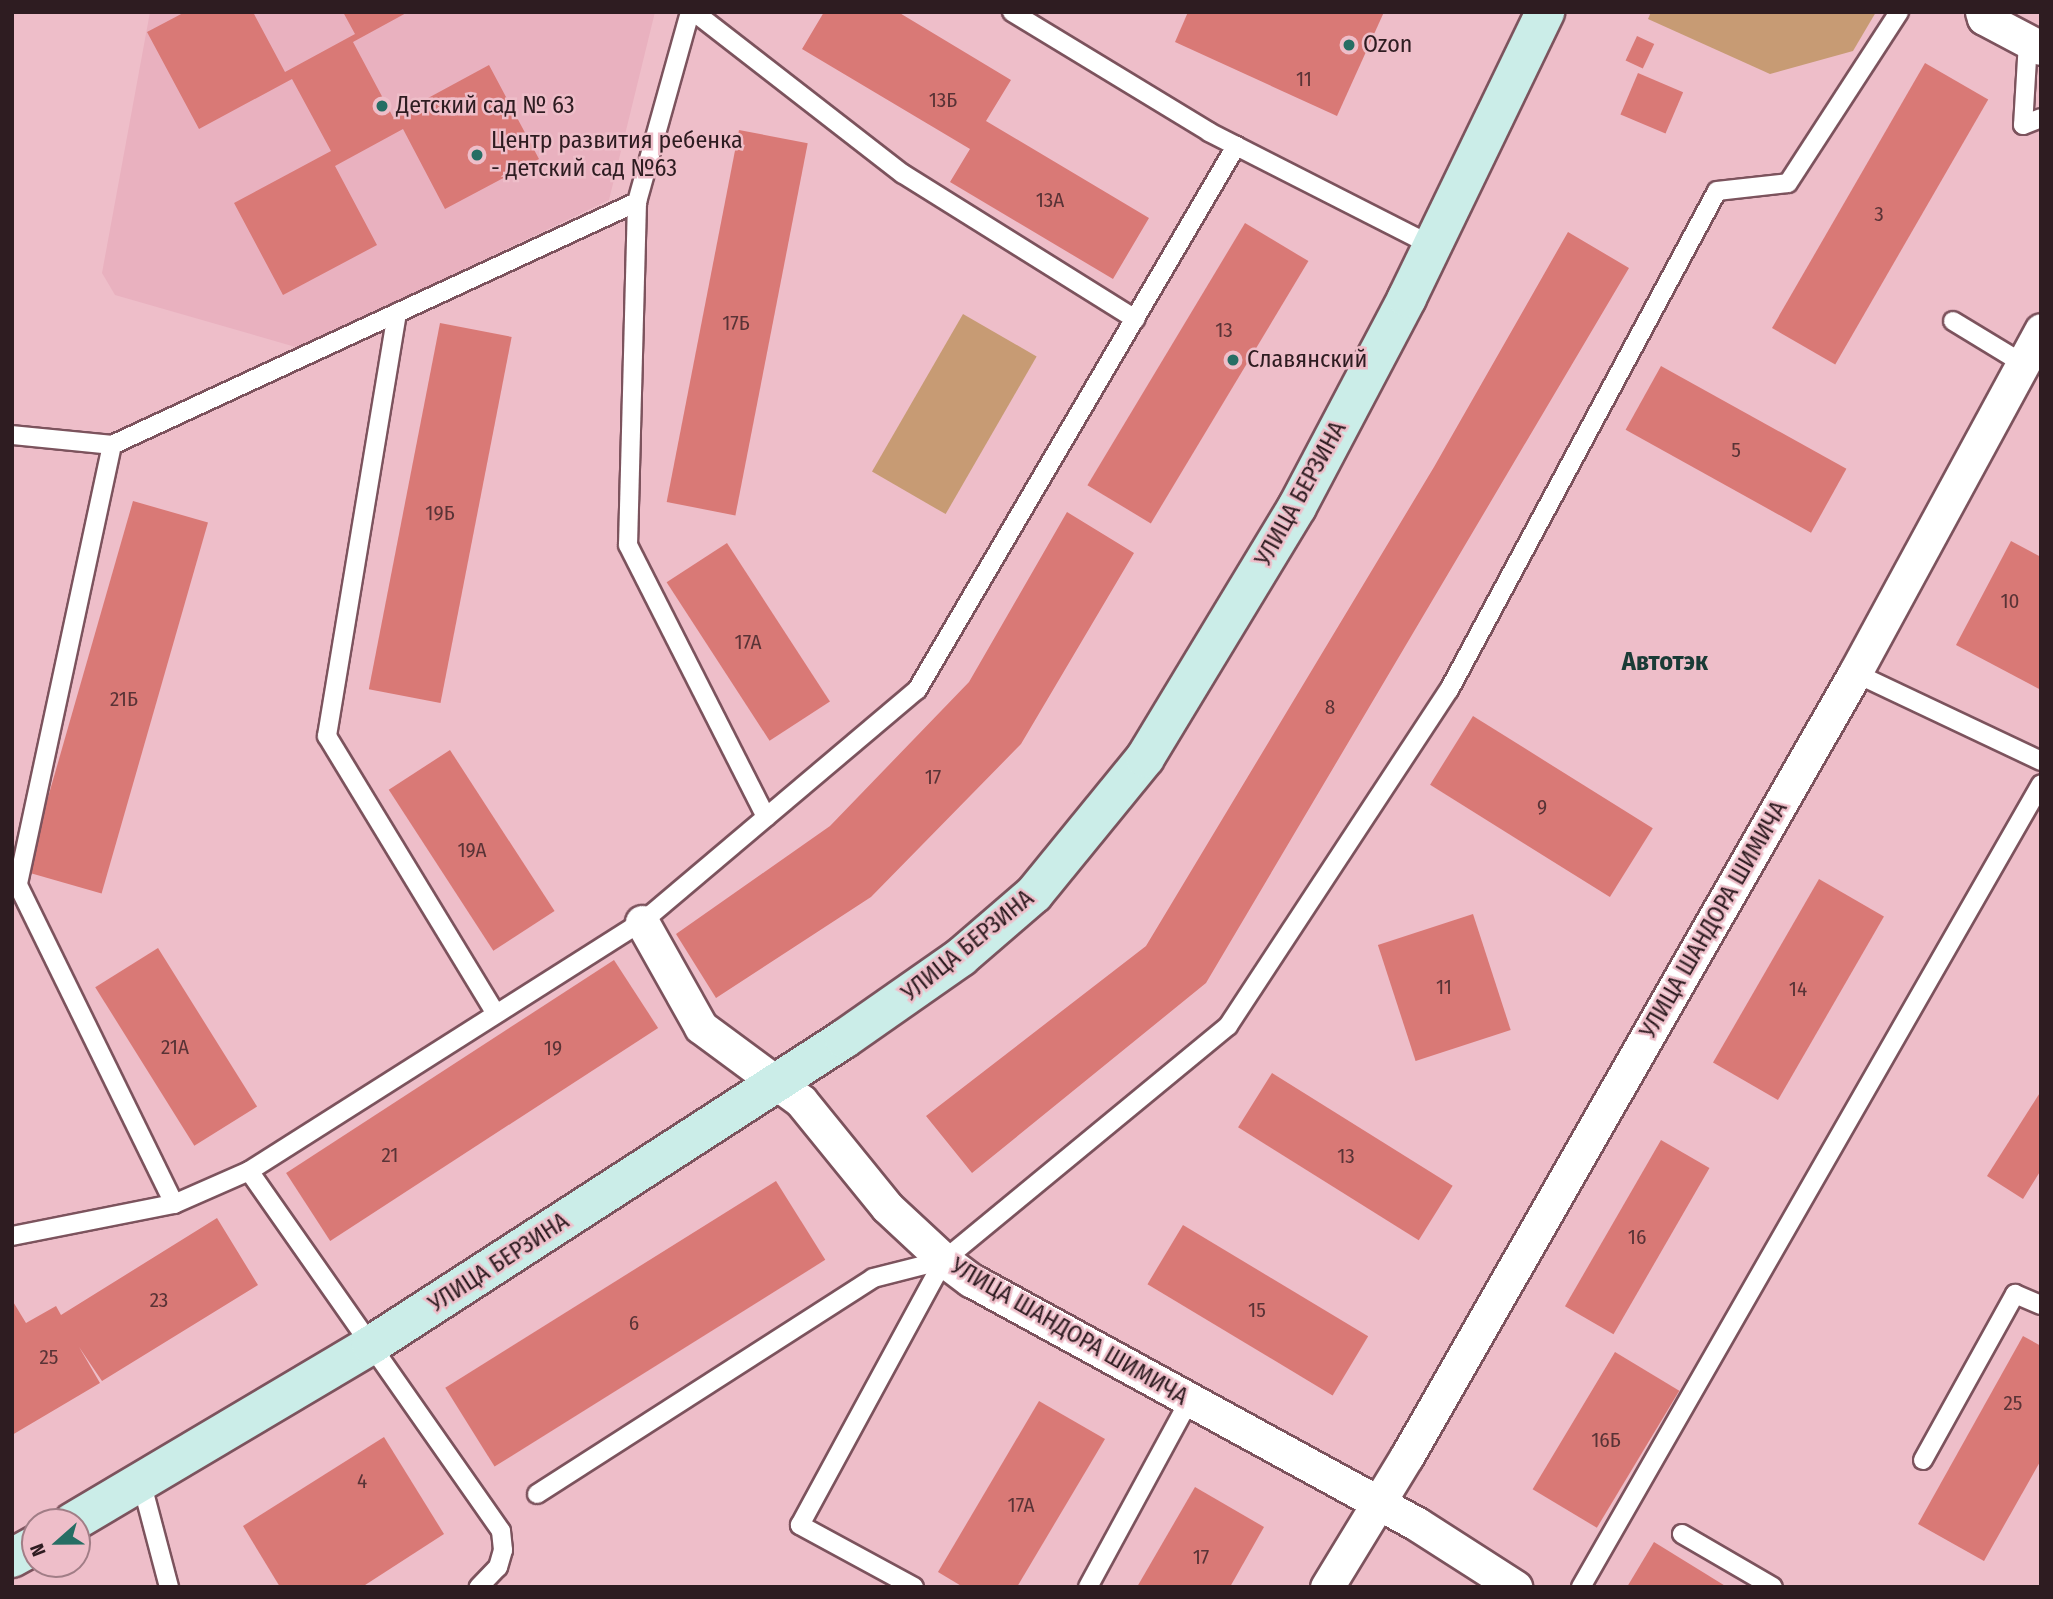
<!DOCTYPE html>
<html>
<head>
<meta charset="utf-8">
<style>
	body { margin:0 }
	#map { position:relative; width:2053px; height:1599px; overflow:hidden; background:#eebec9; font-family:"Fira Sans Condensed",sans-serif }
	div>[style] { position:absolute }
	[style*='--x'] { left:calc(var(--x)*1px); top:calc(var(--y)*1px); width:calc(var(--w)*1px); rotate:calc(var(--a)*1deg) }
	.built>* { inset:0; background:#e9b1bf }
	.green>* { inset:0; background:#c79b74; transform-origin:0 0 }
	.building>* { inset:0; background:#d97976; transform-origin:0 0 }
	.roads { filter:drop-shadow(2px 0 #7c535d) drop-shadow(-2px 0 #7c535d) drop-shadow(0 2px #7c535d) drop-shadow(0 -2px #7c535d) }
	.lane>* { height:18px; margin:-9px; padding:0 9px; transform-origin:9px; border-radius:9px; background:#fff }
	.street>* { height:33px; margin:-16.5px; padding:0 16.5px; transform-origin:16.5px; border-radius:16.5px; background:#fff }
	.secondary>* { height:38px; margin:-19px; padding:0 19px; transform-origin:19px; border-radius:19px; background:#cbede8 }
	.dots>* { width:19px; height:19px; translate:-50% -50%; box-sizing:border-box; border:4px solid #eebec9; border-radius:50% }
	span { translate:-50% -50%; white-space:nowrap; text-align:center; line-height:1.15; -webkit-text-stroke:5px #eebec9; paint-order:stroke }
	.number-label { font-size:21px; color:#593336 }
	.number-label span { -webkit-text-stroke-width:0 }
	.poi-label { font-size:24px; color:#2e1c21 }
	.left { translate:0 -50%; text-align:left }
	.street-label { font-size:24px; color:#2e1c21 }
	.neighbourhood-label { font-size:26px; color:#1a3b36; font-weight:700 }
	.frame { position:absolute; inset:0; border:14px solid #2e1c21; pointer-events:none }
	.north { position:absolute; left:21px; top:1508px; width:70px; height:70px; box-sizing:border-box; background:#eebec9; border:2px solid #a17d86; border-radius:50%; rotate:249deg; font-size:19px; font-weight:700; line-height:28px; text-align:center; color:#2e1c21 }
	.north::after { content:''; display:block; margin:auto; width:24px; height:32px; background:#266e64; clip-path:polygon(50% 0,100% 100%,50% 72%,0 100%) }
</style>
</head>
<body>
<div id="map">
	<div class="built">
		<i style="clip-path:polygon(150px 12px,655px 12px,609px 200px,299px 348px,115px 295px,102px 273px)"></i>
	</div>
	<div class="green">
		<i style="clip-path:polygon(1651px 12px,1876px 12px,1853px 51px,1770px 74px,1648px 19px)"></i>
		<i style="left:963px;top:314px;width:85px;height:182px;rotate:30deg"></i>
	</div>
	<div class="building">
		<i style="clip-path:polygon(185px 12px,253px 12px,285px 72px,355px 34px,343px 12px,408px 12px,353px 42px,393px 117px,489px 65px,539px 159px,445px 209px,403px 129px,335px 166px,377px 245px,283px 295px,234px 203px,331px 151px,292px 79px,199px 129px,147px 32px)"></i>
		<i style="clip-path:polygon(824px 12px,898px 12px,1011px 80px,986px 121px,1149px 218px,1113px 279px,950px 182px,970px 149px,802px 49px)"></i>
		<i style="clip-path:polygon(1188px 12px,1384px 12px,1337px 116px,1175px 42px)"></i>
		<i style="left:1637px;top:36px;width:19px;height:27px;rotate:25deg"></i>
		<i style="left:1925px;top:63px;width:73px;height:306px;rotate:30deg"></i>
		<i style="left:1638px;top:73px;width:49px;height:45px;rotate:23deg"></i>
		<i style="left:739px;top:130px;width:70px;height:379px;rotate:11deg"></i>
		<i style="left:1245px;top:223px;width:74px;height:306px;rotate:31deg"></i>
		<i style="clip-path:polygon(1568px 232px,1629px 268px,1206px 983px,972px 1173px,926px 1116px,1146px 946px,1434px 467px)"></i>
		<i style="left:440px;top:323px;width:73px;height:373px;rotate:11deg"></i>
		<i style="left:1661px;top:366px;width:212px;height:73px;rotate:29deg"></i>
		<i style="left:133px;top:501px;width:78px;height:386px;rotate:16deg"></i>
		<i style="clip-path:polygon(1067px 512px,1134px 553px,1021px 744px,871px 897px,716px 998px,676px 934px,830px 826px,969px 682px)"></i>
		<i style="clip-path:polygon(2011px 541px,2041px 557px,2041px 690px,1956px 645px)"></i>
		<i style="left:727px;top:543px;width:189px;height:72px;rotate:57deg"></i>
		<i style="left:1473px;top:716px;width:212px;height:81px;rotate:32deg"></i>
		<i style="left:450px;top:750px;width:192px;height:73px;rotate:57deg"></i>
		<i style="left:1819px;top:879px;width:75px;height:212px;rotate:30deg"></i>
		<i style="left:1473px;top:914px;width:122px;height:100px;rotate:72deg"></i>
		<i style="left:158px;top:948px;width:187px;height:74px;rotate:58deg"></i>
		<i style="left:614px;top:960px;width:81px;height:391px;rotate:57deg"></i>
		<i style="left:1272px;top:1073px;width:213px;height:64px;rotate:32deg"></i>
		<i style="clip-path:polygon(2041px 1091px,2041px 1170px,2023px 1199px,1987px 1176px)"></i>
		<i style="left:1661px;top:1140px;width:56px;height:192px;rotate:30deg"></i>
		<i style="left:776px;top:1181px;width:93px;height:390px;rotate:58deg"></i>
		<i style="clip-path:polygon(217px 1218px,258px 1285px,102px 1381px,79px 1347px,100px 1383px,12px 1435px,12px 1300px,26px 1323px,56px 1306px,61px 1315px)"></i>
		<i style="left:1183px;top:1225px;width:216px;height:69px;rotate:31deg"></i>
		<i style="clip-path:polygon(2023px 1336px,2041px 1346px,2041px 1460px,1984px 1561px,1918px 1524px)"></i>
		<i style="left:1615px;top:1352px;width:75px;height:160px;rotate:31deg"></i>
		<i style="clip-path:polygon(1039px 1401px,1105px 1439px,1017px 1587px,963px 1587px,938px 1572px)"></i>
		<i style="clip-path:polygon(384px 1437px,444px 1534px,362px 1587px,280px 1587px,243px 1526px)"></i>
		<i style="clip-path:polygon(1195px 1487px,1264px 1527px,1230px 1587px,1137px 1587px)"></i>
		<i style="clip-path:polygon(1654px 1542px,1727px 1587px,1627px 1587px)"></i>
	</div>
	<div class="roads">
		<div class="lane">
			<i style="--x:694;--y:12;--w:264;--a:37.8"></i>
			<i style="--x:903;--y:174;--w:274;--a:32"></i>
			<i style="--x:1012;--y:12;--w:231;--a:31.3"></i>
			<i style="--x:1209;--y:132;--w:251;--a:27"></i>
			<i style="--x:2028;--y:42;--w:83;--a:93.4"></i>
			<i style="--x:2023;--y:125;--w:19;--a:-21"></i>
			<i style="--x:637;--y:202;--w:343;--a:91.5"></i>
			<i style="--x:628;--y:545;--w:305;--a:63.1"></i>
			<i style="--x:397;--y:313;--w:429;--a:99.4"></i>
			<i style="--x:327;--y:736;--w:325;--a:58.7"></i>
			<i style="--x:1953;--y:321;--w:81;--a:31.3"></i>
			<i style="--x:12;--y:435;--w:100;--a:5.7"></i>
			<i style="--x:112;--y:445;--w:579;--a:-24.84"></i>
			<i style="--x:637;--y:202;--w:197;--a:-74.4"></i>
			<i style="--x:112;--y:445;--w:450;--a:102.1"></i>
			<i style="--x:18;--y:885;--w:355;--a:63.9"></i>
			<i style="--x:174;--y:1204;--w:82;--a:-23.7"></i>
			<i style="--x:249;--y:1171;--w:465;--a:-32.4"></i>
			<i style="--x:642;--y:922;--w:360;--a:-40.2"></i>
			<i style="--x:917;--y:690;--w:631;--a:-59.61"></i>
			<i style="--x:1855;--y:673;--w:206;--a:25.3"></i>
			<i style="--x:249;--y:1171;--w:439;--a:55"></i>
			<i style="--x:501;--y:1531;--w:19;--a:84"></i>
			<i style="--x:503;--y:1550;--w:18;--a:106"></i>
			<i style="--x:498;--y:1567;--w:28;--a:134"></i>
			<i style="--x:12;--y:1236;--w:165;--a:-11.2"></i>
			<i style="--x:1923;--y:1460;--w:190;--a:-61"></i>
			<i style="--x:2015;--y:1294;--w:28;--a:23"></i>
			<i style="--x:141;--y:1481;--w:110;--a:75.2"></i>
			<i style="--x:537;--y:1494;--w:399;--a:-32.7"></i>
			<i style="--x:873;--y:1278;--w:73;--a:-14.2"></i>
			<i style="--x:1682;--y:1534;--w:105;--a:30.2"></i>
			<i style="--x:914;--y:1587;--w:130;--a:-151.5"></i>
			<i style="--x:800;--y:1525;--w:302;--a:-61.5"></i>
			<i style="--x:944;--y:1260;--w:368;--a:-39.5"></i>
			<i style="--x:1228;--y:1026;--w:402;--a:-56.7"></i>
			<i style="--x:1449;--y:690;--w:566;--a:-61.76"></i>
			<i style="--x:1717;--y:191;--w:71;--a:-6.4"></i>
			<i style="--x:1788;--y:183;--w:204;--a:-57"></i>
			<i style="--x:1088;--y:1587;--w:212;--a:-61.5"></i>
			<i style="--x:1581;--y:1587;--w:925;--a:-60.19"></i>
		</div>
		<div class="street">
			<i style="--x:1982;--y:12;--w:6;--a:72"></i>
			<i style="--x:1984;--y:18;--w:64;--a:27.8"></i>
			<i style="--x:642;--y:922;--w:120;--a:60.7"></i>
			<i style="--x:701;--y:1027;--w:124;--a:36.5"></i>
			<i style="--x:801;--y:1101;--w:136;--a:50.9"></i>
			<i style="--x:887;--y:1207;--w:78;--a:42.9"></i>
			<i style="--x:944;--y:1260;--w:34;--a:37"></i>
			<i style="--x:971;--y:1280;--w:508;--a:28.68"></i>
			<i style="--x:1417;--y:1524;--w:117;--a:32.7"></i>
			<i style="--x:1327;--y:1587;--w:153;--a:-58.6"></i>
			<i style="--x:1407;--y:1456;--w:902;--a:-60.22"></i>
			<i style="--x:1855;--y:673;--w:390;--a:-61.5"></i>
		</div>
		<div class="secondary">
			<i style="--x:73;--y:1522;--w:347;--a:-30.7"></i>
			<i style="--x:371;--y:1345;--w:563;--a:-32.9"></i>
			<i style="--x:844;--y:1039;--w:143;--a:-35"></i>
			<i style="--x:961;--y:957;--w:96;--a:-40.8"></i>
			<i style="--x:1034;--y:894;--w:176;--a:-50.8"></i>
			<i style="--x:1145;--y:758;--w:293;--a:-58.8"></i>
			<i style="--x:1297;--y:507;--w:236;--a:-62.2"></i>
			<i style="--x:1407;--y:298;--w:318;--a:-64.2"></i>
			<i style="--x:12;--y:1558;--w:26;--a:-29"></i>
		</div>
	</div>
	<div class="dots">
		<i style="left:1349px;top:45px;background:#266e64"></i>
		<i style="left:382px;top:106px;background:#266e64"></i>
		<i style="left:477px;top:155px;background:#266e64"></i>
		<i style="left:1233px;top:360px;background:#266e64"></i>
	</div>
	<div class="number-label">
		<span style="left:1304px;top:79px">11</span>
		<span style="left:943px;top:100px">13Б</span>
		<span style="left:1050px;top:200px">13А</span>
		<span style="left:1879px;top:214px">3</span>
		<span style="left:736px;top:323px">17Б</span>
		<span style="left:1224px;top:330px">13</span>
		<span style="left:1736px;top:450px">5</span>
		<span style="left:440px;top:513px">19Б</span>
		<span style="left:2010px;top:601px">10</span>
		<span style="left:748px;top:642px">17А</span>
		<span style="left:124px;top:699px">21Б</span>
		<span style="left:1330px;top:707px">8</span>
		<span style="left:933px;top:777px">17</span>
		<span style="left:1542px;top:807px">9</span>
		<span style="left:472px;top:850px">19А</span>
		<span style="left:1444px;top:987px">11</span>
		<span style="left:1798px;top:989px">14</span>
		<span style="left:175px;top:1047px">21А</span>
		<span style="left:553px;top:1048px">19</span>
		<span style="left:390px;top:1155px">21</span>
		<span style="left:1346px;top:1156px">13</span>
		<span style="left:1637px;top:1237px">16</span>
		<span style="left:159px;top:1300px">23</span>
		<span style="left:1257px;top:1310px">15</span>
		<span style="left:634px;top:1323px">6</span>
		<span style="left:49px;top:1357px">25</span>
		<span style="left:2013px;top:1403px">25</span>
		<span style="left:1606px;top:1440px">16Б</span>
		<span style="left:362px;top:1481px">4</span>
		<span style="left:1021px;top:1505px">17А</span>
		<span style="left:1201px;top:1557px">17</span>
	</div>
	<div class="poi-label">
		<span class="left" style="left:1363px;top:45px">Ozon</span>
		<span class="left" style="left:396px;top:106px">Детский сад № 63</span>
		<span class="left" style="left:491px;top:155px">Центр развития ребенка<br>- детский сад №63</span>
		<span class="left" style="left:1247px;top:360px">Славянский</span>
	</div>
	<div class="street-label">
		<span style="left:1301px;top:494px;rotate:-61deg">УЛИЦА БЕРЗИНА</span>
		<span style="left:1714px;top:920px;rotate:-60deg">УЛИЦА ШАНДОРА ШИМИЧА</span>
		<span style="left:968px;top:946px;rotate:-39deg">УЛИЦА БЕРЗИНА</span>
		<span style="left:499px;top:1263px;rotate:-33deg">УЛИЦА БЕРЗИНА</span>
		<span style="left:1069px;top:1332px;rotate:30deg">УЛИЦА ШАНДОРА ШИМИЧА</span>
	</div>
	<div class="neighbourhood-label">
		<span style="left:1665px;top:662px">Автотэк</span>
	</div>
	<div class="frame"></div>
	<div class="north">N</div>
</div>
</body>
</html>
